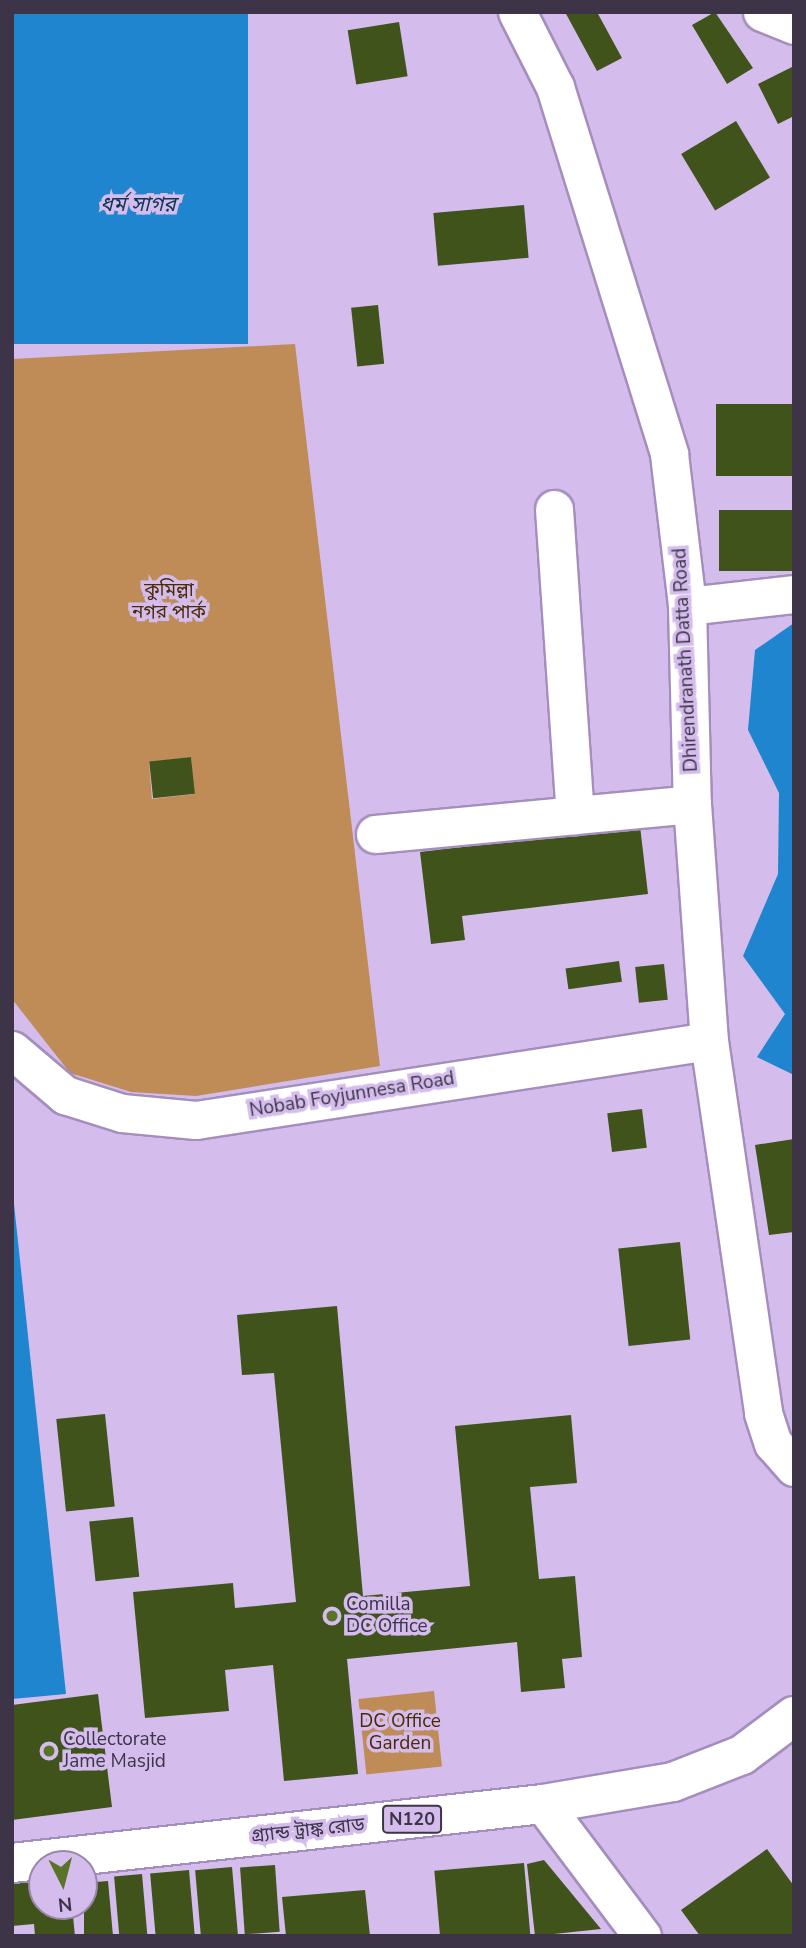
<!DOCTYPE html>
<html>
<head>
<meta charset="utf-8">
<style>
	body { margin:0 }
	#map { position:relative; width:806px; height:1948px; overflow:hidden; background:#d4bded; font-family:"Nunito Sans","Noto Sans Bengali",sans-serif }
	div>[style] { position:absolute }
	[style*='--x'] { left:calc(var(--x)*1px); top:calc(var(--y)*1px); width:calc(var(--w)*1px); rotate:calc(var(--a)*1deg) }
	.green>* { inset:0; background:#bf8c57; transform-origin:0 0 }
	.water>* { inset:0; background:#1e85ce; transform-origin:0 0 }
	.building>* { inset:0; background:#3f531a; transform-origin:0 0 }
	.roads { filter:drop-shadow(2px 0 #a48ebc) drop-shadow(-2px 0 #a48ebc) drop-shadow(0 2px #a48ebc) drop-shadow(0 -2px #a48ebc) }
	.minor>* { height:37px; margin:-18.5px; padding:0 18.5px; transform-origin:18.5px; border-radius:18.5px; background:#fff }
	.highway>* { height:38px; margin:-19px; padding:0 19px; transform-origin:19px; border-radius:19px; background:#fff }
	.dots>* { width:19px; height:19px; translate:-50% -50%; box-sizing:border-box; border:4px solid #d4bded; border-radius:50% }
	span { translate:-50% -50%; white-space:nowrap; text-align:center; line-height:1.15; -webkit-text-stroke:7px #d4bded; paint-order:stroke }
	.shield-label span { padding:2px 5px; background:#d4bded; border:2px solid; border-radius:5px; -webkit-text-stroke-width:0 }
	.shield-label { font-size:18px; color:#3d3447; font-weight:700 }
	.park-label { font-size:19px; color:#4a2a02 }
	.street-label { font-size:19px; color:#3d3447 }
	.poi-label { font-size:19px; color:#3d3447 }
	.left { translate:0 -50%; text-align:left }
	.water-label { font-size:21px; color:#0f3654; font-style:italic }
	.frame { position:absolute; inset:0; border:14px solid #3d3447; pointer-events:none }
	.north { position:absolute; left:28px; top:1850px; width:70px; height:70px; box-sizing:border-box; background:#d4bded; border:2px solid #9886ab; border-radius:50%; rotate:174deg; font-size:19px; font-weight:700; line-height:28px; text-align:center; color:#3d3447 }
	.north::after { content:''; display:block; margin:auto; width:24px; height:32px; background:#597327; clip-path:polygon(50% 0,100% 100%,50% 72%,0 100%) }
</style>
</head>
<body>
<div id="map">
	<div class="green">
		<i style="clip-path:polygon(evenodd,295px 344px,380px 1066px,196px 1096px,131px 1092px,70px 1073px,12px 999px,12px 359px,295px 344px,191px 757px,194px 794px,152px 799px,149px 762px,191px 757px)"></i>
		<i style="left:434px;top:1691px;width:76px;height:76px;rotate:84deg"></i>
	</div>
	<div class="water">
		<i style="left:12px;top:12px;width:236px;height:332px"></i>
		<i style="clip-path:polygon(794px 623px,794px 1075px,757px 1057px,785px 1014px,743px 956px,778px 874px,779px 793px,748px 730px,755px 650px)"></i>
		<i style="clip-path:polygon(12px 1185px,66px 1694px,12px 1699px)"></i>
	</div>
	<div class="building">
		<i style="clip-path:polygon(565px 12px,597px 12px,622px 58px,597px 71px)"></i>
		<i style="clip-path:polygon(715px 12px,753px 68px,727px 84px,692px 25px)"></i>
		<i style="left:399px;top:22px;width:55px;height:52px;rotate:81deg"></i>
		<i style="clip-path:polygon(794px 66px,794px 116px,778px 124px,758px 84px)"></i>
		<i style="left:736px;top:121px;width:66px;height:64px;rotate:59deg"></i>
		<i style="left:524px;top:205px;width:53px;height:91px;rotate:85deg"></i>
		<i style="left:378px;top:305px;width:59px;height:27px;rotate:84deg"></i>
		<i style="left:794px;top:404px;width:72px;height:78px;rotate:90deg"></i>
		<i style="left:794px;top:510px;width:61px;height:75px;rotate:90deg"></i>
		<i style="left:191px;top:757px;width:37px;height:42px;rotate:84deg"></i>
		<i style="clip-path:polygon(640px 826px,648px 894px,462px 916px,465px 940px,431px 944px,420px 852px)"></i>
		<i style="left:619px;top:961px;width:21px;height:54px;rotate:82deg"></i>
		<i style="left:664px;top:964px;width:36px;height:29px;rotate:84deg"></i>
		<i style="left:642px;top:1109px;width:39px;height:35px;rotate:83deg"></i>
		<i style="clip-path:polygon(794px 1139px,794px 1232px,769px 1235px,755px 1145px)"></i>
		<i style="left:680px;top:1242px;width:98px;height:62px;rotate:84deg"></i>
		<i style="clip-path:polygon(337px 1306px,363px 1596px,470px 1586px,455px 1426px,571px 1415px,577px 1483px,530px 1487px,539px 1579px,575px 1576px,582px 1657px,562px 1659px,565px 1688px,521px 1692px,517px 1642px,347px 1659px,358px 1774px,284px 1781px,273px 1665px,225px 1670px,229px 1711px,145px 1718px,133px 1592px,233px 1583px,235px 1608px,296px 1602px,274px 1373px,242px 1375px,237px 1315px)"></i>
		<i style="left:105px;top:1414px;width:93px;height:49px;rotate:84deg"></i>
		<i style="left:133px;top:1517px;width:60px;height:44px;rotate:84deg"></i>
		<i style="clip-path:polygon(98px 1694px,112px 1807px,12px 1820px,12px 1705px)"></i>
		<i style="clip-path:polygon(767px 1849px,794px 1886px,794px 1936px,700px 1936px,681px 1910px)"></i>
		<i style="clip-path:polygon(544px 1860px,601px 1929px,535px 1936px,527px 1864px)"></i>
		<i style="left:524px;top:1863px;width:73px;height:90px;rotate:85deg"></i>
		<i style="left:275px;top:1865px;width:67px;height:35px;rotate:86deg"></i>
		<i style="left:232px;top:1867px;width:69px;height:37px;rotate:85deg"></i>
		<i style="left:189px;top:1870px;width:66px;height:39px;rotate:85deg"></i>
		<i style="left:142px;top:1874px;width:62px;height:28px;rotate:85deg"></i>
		<i style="clip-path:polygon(42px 1879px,42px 1906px,72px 1906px,75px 1936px,35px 1936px,34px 1924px,12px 1926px,12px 1881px)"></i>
		<i style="clip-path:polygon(108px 1881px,113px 1936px,84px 1936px,84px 1883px)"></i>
		<i style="clip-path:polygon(365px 1890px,370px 1936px,286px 1936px,282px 1897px)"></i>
	</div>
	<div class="roads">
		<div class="minor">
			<i style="--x:517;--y:12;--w:84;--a:63.1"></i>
			<i style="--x:555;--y:87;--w:384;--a:72.7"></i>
			<i style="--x:669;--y:454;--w:153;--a:83.2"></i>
			<i style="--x:687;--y:606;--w:198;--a:88.6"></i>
			<i style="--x:692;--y:804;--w:238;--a:85.9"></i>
			<i style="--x:709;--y:1041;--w:376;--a:81.7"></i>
			<i style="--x:763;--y:1413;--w:32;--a:72"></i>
			<i style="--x:773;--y:1443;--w:32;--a:49"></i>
			<i style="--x:762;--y:12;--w:35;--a:22"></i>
			<i style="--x:554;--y:509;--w:307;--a:86.1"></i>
			<i style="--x:687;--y:606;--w:108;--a:-6.4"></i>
			<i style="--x:375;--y:834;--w:318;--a:-5.4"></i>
			<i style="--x:12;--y:1050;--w:70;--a:40.3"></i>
			<i style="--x:65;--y:1095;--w:60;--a:17.5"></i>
			<i style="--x:122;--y:1113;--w:74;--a:5.4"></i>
			<i style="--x:196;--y:1120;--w:519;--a:-8.75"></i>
			<i style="--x:543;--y:1804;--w:165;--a:53.1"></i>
		</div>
		<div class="highway">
			<i style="--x:12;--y:1863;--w:534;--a:-6.34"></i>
			<i style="--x:543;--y:1804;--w:132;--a:-9.6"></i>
			<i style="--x:673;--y:1782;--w:74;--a:-21.4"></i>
			<i style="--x:742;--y:1755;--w:65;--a:-36.9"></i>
		</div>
	</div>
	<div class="dots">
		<i style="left:332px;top:1616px;background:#597327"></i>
		<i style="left:49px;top:1751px;background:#597327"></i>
	</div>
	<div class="shield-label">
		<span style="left:412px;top:1819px">N120</span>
	</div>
	<div class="park-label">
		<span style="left:169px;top:602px">কুমিল্লা<br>নগর পার্ক</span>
		<span style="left:400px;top:1733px">DC Office<br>Garden</span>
	</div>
	<div class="street-label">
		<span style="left:686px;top:660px;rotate:-93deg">Dhirendranath Datta Road</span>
		<span style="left:352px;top:1095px;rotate:-9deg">Nobab Foyjunnesa Road</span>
		<span style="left:308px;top:1831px;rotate:-6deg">গ্র্যান্ড ট্রাঙ্ক রোড</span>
	</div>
	<div class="poi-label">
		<span class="left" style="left:346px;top:1616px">Comilla<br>DC Office</span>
		<span class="left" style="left:63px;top:1751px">Collectorate<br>Jame Masjid</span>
	</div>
	<div class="water-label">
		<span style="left:138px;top:204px">ধর্ম সাগর</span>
	</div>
	<div class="frame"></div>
	<div class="north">N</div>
</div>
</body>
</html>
